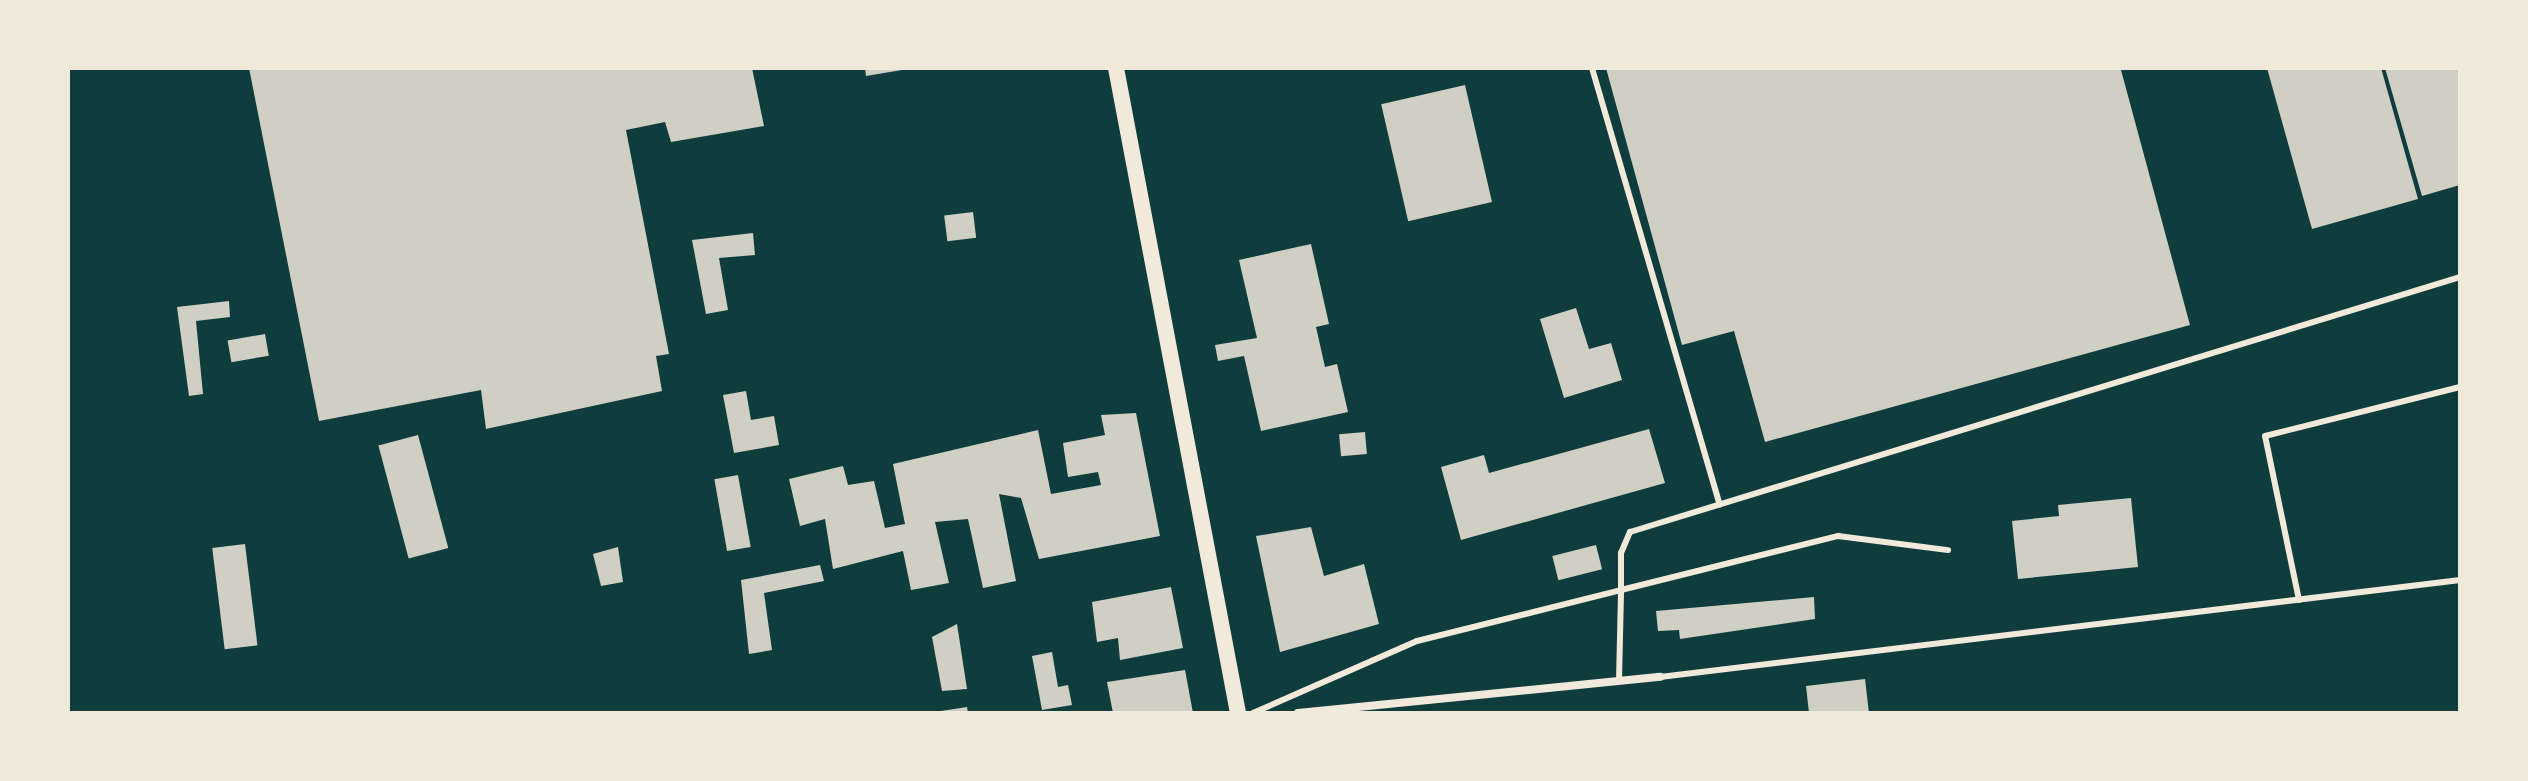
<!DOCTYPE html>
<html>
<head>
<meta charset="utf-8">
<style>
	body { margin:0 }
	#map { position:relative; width:2528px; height:781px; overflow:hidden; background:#0f3d3e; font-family:"Roboto Condensed",sans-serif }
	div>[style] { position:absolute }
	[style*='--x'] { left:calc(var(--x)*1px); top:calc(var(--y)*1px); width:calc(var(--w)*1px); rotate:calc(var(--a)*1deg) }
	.building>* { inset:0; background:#cfcfc3; transform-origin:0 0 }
	.service>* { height:6px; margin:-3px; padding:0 3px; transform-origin:3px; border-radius:3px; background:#f1e9da }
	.minor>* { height:8px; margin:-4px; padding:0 4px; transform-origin:4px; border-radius:4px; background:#f1e9da }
	.secondary>* { height:16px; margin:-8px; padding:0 8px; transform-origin:8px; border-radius:8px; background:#f1e9da }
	span { translate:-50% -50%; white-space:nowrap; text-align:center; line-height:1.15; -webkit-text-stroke:8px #f1e9da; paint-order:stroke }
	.frame { position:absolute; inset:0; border:70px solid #f1e9da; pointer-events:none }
</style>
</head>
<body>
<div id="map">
	<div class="building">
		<i style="clip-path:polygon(249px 68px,752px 68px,764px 126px,671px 142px,665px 122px,626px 130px,669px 354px,656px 356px,662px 391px,486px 429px,481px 390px,319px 421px)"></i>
		<i style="clip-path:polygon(865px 68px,902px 68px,902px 70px,866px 76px)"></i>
		<i style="clip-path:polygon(1606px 68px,2127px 68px,2121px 70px,2190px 325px,1765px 442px,1734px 331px,1682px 345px)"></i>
		<i style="clip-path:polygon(2267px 68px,2381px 68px,2418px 199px,2312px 229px)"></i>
		<i style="clip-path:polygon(2385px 68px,2460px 68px,2460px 185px,2422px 196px)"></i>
		<i style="left:1465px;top:85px;width:120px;height:86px;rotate:77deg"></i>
		<i style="left:973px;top:212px;width:26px;height:29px;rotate:83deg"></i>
		<i style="clip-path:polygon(753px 233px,755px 255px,719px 258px,728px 310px,706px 314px,692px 240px)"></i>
		<i style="clip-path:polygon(1311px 244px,1329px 324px,1316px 327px,1325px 367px,1337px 364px,1348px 412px,1261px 431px,1244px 356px,1218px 361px,1215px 345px,1257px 338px,1239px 260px)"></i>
		<i style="clip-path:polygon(229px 301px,230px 317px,196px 321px,203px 394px,189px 396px,177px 307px)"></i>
		<i style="clip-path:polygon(1576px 308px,1589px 349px,1611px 343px,1622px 380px,1564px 398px,1540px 319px)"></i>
		<i style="left:265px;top:334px;width:22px;height:38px;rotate:80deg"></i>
		<i style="clip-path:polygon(746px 391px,751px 420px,774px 416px,779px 445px,734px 453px,723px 395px)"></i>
		<i style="clip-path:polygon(1136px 413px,1160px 536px,1039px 559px,1021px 498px,999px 494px,1016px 581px,983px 588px,968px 519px,935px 522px,949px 583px,911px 590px,903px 551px,833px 569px,825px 519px,800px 526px,789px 479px,843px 466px,848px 485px,874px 481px,885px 528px,905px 524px,893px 464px,1038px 430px,1051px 494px,1101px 485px,1098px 472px,1068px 477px,1063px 443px,1105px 435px,1101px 415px)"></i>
		<i style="clip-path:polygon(1649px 429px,1665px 483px,1461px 540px,1441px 467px,1484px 455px,1489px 473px)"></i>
		<i style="left:1365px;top:432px;width:22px;height:26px;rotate:85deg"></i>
		<i style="left:418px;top:435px;width:117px;height:41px;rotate:75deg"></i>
		<i style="left:738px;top:475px;width:73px;height:24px;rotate:80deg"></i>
		<i style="clip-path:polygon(2131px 498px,2138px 567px,2018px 579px,2012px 521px,2059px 516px,2058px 505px)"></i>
		<i style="clip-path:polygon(1311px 527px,1324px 576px,1364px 564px,1379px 624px,1280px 652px,1256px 536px)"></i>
		<i style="left:245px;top:544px;width:102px;height:33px;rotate:83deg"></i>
		<i style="left:1596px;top:545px;width:25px;height:45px;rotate:76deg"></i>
		<i style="clip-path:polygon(618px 547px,623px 582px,601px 586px,593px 554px)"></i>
		<i style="clip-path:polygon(820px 565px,824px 581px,764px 593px,772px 650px,749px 654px,741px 580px)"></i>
		<i style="clip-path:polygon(1171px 587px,1183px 648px,1120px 660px,1118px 638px,1097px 642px,1092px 602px)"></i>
		<i style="clip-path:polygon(1814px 597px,1815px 619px,1680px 639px,1679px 630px,1658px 631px,1656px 611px)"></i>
		<i style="clip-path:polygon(957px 624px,967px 689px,942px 691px,932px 637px)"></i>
		<i style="clip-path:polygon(1052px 652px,1058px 687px,1068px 685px,1072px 705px,1042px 710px,1032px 656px)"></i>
		<i style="clip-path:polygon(1185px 670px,1193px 713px,1113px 713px,1107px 682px)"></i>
		<i style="clip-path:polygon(1865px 679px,1869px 713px,1809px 713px,1806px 686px)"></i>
		<i style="clip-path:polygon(967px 707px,968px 713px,941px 713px,941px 711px)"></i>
	</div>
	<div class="service">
		<i style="--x:1592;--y:68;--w:455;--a:73.7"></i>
		<i style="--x:2299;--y:600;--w:167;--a:-101.7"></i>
		<i style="--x:2265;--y:436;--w:201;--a:-14.1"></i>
		<i style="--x:1660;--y:677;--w:806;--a:-6.91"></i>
		<i style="--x:1619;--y:681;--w:91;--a:-88.7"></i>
		<i style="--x:1621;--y:590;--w:224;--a:-14"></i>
		<i style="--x:1838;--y:536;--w:111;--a:7.3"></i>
		<i style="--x:1253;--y:713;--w:179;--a:-23.7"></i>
		<i style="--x:1417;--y:641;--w:210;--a:-14"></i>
		<i style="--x:1621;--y:590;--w:37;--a:-90"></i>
		<i style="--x:1621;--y:553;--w:23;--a:-67"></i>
		<i style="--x:1630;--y:532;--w:868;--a:-17.08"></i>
	</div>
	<div class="minor">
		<i style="--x:1298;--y:713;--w:364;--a:-5.7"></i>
	</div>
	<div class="secondary">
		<i style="--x:1116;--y:68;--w:656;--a:79.29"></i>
	</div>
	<div class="frame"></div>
</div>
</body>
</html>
